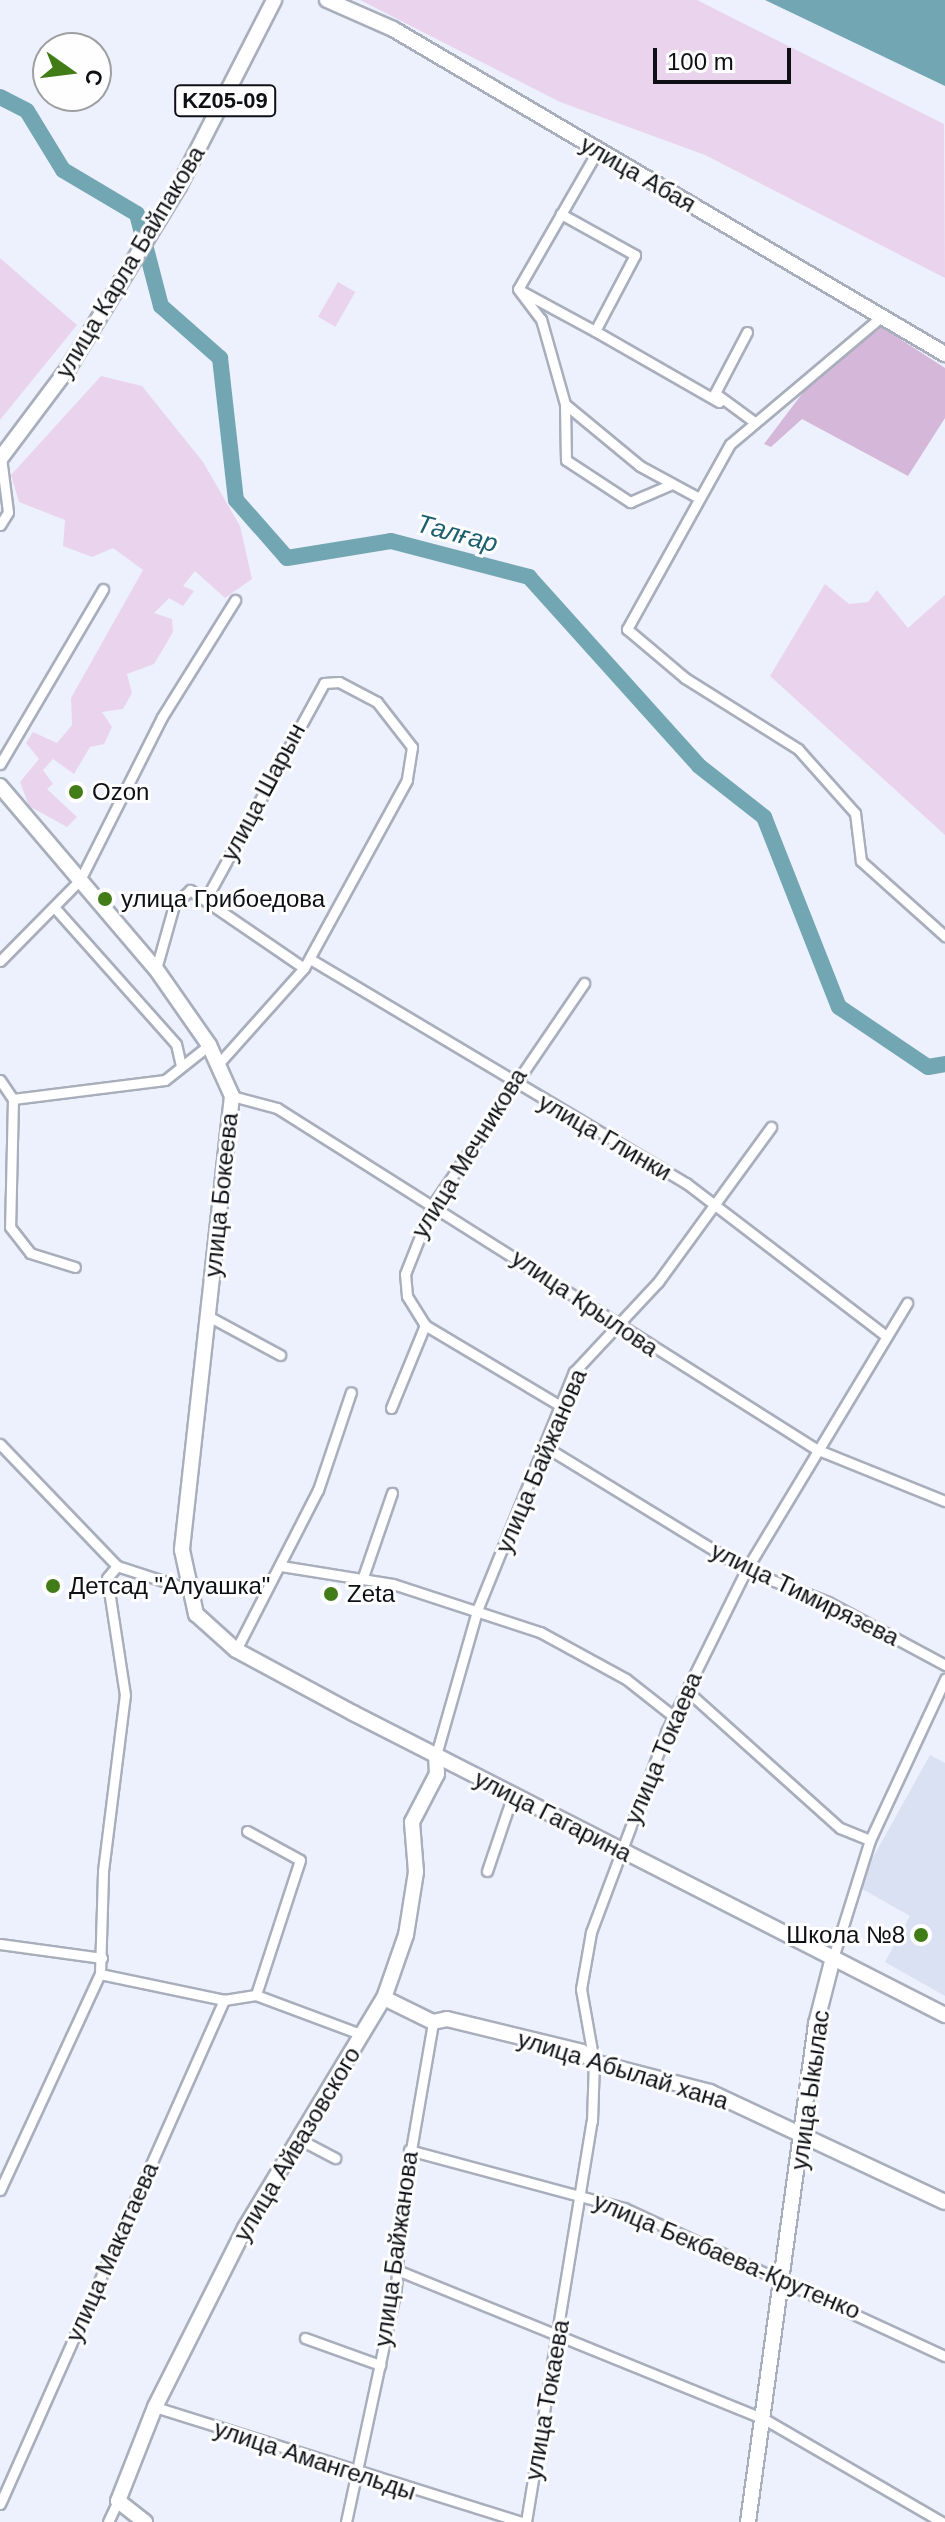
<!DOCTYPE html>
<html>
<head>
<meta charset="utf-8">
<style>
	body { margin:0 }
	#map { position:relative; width:945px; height:2522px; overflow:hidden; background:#ecf1fd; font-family:Arial,sans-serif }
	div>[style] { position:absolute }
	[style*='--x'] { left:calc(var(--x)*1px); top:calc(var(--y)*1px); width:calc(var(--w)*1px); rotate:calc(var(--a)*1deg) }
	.built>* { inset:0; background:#dae1f2 }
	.green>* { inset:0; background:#ead4ed; transform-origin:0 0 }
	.forest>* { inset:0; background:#d5b7d9 }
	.water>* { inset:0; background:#73a6b3 }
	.river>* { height:16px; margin:-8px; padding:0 8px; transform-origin:8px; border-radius:8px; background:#73a6b3 }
	.roads { filter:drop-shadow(2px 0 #a9aebc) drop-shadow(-2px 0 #a9aebc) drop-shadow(0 2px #a9aebc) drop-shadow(0 -2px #a9aebc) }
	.street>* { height:9px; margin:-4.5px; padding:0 4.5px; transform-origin:4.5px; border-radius:4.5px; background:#fff }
	.secondary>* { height:14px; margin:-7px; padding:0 7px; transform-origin:7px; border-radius:7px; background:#fff }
	.primary>* { height:14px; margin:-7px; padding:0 7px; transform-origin:7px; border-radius:7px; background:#fff }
	.dots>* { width:22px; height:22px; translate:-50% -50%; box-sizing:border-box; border:4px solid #fefefe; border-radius:50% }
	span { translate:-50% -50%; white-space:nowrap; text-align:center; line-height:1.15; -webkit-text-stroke:6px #fefefe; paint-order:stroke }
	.shield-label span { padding:2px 6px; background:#fefefe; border:2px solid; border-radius:6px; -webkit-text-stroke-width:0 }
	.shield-label { font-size:22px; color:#0e1015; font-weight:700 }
	.street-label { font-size:24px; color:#0e1015 }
	.poi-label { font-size:24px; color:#0e1015 }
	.left { translate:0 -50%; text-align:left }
	.right { translate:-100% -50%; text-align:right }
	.water-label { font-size:26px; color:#1c5f6e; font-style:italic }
	.north { position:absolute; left:32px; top:32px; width:80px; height:80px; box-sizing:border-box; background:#fefefe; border:2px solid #9e9fa1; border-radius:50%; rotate:104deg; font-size:22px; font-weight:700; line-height:32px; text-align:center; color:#0e1015 }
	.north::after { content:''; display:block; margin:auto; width:28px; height:36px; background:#417c16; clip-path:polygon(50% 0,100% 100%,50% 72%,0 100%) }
	.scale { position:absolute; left:653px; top:48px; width:138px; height:36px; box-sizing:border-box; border:4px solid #0e1015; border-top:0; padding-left:10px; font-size:24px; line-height:28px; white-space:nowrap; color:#0e1015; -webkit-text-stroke:6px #fefefe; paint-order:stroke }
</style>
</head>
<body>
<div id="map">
	<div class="built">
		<i style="clip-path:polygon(930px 1755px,945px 1763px,945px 1996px,885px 1962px,910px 1916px,857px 1886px)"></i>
	</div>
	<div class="green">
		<i style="clip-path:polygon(360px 0,697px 0,944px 124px,945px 278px,705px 155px,560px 102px)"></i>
		<i style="clip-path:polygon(0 258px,77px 325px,0 420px)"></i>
		<i style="left:338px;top:282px;width:20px;height:40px;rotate:30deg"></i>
		<i style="clip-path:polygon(101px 376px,142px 386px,203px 462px,240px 526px,252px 579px,225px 598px,195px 571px,183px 586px,194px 591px,183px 606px,169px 598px,154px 613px,172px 619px,173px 632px,154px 664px,127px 674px,132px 693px,123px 709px,102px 712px,112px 727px,104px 744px,90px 747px,74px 774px,53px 759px,43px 770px,53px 784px,47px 789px,77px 817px,67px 827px,29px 806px,20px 782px,39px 759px,26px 743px,33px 732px,57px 743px,72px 725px,71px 698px,143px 570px,113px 548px,92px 557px,63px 546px,65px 520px,19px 502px,11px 475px)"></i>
		<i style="clip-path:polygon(825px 584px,849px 604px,868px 602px,877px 590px,908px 628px,945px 595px,945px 835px,770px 676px)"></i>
	</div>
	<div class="forest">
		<i style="clip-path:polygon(880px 326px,945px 368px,945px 418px,908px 476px,802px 419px,771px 447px,764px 444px,817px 374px)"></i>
	</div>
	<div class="water">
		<i style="clip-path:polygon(765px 0,945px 0,945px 86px)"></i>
	</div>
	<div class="river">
		<i style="--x:0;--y:97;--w:30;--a:27"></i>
		<i style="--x:27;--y:111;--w:69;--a:58.6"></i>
		<i style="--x:63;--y:170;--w:86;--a:30.7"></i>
		<i style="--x:137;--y:214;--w:95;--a:75.4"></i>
		<i style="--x:161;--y:306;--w:79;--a:41.4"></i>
		<i style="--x:220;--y:358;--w:143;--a:83.6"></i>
		<i style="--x:236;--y:500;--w:77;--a:48.7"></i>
		<i style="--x:287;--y:558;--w:105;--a:-9.3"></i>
		<i style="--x:391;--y:541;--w:143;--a:14.6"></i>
		<i style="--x:529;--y:577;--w:254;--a:48"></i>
		<i style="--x:699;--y:766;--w:83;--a:38.1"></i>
		<i style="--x:764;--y:817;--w:204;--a:68.5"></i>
		<i style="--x:839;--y:1007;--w:107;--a:34"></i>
		<i style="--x:928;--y:1067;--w:17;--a:-10"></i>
	</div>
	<div class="roads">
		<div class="street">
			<i style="--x:598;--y:150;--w:160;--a:119.9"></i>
			<i style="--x:518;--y:289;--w:38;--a:53"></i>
			<i style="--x:541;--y:319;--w:88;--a:74.2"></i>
			<i style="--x:565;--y:404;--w:97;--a:39.6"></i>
			<i style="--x:640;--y:466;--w:65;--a:28.5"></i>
			<i style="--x:521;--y:291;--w:84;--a:28.4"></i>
			<i style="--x:595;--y:331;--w:86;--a:-62.2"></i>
			<i style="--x:635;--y:255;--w:85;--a:-151"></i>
			<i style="--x:881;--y:317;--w:197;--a:139.9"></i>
			<i style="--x:730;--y:444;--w:212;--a:119.1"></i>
			<i style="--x:627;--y:629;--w:76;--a:40.2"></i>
			<i style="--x:685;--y:678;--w:133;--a:32.1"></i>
			<i style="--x:798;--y:749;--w:86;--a:48.3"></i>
			<i style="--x:855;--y:813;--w:48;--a:82.9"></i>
			<i style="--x:861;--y:861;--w:113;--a:41.8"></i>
			<i style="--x:595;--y:331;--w:143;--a:29.8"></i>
			<i style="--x:747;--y:332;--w:69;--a:117.7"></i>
			<i style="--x:715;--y:393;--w:47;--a:36.4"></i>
			<i style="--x:565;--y:404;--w:56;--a:89"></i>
			<i style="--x:566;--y:460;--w:77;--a:33.3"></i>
			<i style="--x:630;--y:502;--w:46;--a:-23.2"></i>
			<i style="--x:0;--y:525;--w:15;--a:-58"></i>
			<i style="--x:8;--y:512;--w:55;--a:-97.3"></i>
			<i style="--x:0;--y:764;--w:203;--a:-59.5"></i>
			<i style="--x:207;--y:897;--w:244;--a:-61.3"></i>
			<i style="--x:324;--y:683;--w:15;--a:-4"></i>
			<i style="--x:339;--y:682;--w:43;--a:27.8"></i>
			<i style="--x:377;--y:702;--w:57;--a:52.1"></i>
			<i style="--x:412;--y:747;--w:33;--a:99"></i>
			<i style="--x:407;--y:780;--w:214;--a:118.7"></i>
			<i style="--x:304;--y:968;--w:127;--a:131.8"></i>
			<i style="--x:54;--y:907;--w:183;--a:48.3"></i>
			<i style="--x:176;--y:1044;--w:22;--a:77"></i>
			<i style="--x:310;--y:959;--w:438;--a:30.8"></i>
			<i style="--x:686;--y:1183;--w:250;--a:37.4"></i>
			<i style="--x:0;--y:961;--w:114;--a:-45.4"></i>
			<i style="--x:80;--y:880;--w:182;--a:-63.3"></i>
			<i style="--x:162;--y:717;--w:138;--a:-58"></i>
			<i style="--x:156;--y:969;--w:66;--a:-74.3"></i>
			<i style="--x:174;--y:905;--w:22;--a:-43"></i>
			<i style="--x:190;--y:890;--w:138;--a:34.4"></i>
			<i style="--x:0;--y:1080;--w:23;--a:56"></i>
			<i style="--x:13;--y:1099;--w:128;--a:91.3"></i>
			<i style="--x:10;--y:1227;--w:33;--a:52"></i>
			<i style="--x:30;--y:1253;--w:47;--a:17.3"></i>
			<i style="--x:232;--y:1096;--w:47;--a:14.9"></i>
			<i style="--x:277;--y:1108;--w:638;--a:32.32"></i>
			<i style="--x:816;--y:1449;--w:139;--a:22"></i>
			<i style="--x:13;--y:1099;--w:153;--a:-7.1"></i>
			<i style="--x:165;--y:1080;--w:56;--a:-38.5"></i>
			<i style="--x:208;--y:1316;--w:82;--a:28.4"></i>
			<i style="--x:559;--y:1405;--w:156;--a:-149.2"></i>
			<i style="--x:425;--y:1325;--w:34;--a:-122"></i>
			<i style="--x:407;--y:1296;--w:22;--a:-95"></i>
			<i style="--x:405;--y:1274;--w:73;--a:-68.3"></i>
			<i style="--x:432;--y:1206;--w:270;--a:-55.7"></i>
			<i style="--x:391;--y:1408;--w:90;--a:-67.7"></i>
			<i style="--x:0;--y:1444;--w:169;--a:46.2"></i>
			<i style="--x:544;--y:1446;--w:237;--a:31.5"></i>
			<i style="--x:746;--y:1570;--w:88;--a:21.3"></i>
			<i style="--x:828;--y:1602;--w:133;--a:28.3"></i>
			<i style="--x:281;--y:1566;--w:113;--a:9.1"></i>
			<i style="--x:393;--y:1584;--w:155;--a:18.1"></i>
			<i style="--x:540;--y:1632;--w:98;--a:28.7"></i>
			<i style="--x:626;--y:1679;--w:60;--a:38.2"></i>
			<i style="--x:363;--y:1577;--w:89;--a:-71"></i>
			<i style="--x:236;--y:1650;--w:180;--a:-62.9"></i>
			<i style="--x:318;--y:1490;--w:103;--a:-71.4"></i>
			<i style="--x:686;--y:1690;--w:207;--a:41.9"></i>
			<i style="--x:840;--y:1828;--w:32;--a:22"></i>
			<i style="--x:436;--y:1755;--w:153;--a:-74.1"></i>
			<i style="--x:478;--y:1608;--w:255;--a:-67.9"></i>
			<i style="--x:574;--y:1372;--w:123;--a:-47"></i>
			<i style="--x:658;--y:1282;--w:192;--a:-53.9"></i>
			<i style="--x:247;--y:1831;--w:60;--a:28.7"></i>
			<i style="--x:300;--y:1860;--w:142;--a:108.1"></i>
			<i style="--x:487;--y:1871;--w:78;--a:-71.3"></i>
			<i style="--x:0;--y:1944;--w:103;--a:7.8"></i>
			<i style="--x:833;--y:1958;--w:124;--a:-72.6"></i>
			<i style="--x:870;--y:1840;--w:178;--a:-65"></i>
			<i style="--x:100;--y:1974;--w:127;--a:11.8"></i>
			<i style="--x:224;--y:2000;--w:32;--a:-9"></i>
			<i style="--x:256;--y:1995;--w:114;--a:20.5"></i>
			<i style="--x:299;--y:2139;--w:41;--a:27.8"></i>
			<i style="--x:409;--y:2150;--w:223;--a:15.1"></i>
			<i style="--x:624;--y:2208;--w:353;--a:24.8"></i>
			<i style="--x:0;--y:2190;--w:238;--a:-65.2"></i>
			<i style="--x:100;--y:1974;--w:103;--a:-88.3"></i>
			<i style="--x:103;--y:1871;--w:177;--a:-82.9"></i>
			<i style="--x:125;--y:1695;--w:118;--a:-98.7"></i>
			<i style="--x:107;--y:1578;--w:16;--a:-50"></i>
			<i style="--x:117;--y:1566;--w:71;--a:17.9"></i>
			<i style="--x:397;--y:2270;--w:398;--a:22.1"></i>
			<i style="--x:766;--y:2420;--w:203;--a:30.1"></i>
			<i style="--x:305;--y:2338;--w:80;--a:19.8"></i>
			<i style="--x:155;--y:2407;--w:384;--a:17.4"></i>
			<i style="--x:0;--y:2504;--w:552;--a:-66.04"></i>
			<i style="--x:108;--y:2522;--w:23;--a:-65"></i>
			<i style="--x:346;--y:2522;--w:239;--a:-77.9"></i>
			<i style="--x:396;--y:2288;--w:80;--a:-86.4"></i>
			<i style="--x:401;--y:2208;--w:189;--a:-80.2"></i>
			<i style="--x:526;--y:2522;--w:406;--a:-80.7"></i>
			<i style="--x:592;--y:2121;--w:59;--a:-88.1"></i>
			<i style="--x:594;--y:2062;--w:74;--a:-100.1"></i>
			<i style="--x:581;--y:1989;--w:58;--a:-80"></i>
			<i style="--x:591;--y:1932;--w:214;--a:-69.4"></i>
			<i style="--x:666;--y:1732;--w:181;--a:-63.7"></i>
			<i style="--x:746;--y:1570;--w:312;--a:-58.9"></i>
		</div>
		<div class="secondary">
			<i style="--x:327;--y:0;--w:72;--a:23.7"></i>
			<i style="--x:393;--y:29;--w:641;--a:30.49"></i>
			<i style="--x:0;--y:786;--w:240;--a:49.6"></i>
			<i style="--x:156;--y:969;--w:93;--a:55.1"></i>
			<i style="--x:209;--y:1045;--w:56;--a:65.7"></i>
			<i style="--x:232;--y:1096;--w:457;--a:96.3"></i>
			<i style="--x:182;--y:1550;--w:66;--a:77.7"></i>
			<i style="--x:196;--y:1614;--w:54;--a:42"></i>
			<i style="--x:236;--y:1650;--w:133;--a:28.3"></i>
			<i style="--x:353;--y:1713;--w:665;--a:27.03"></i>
			<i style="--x:384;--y:1998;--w:55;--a:26.1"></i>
			<i style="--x:433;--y:2022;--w:14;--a:-12"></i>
			<i style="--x:447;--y:2019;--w:139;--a:13.7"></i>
			<i style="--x:582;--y:2052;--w:16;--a:40"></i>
			<i style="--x:594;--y:2062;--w:120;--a:14.5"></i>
			<i style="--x:710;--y:2092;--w:259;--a:25.1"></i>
			<i style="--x:145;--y:2522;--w:34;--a:-142"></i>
			<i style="--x:118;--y:2501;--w:101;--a:-68.5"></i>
			<i style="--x:155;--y:2407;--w:200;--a:-63.3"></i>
			<i style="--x:245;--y:2228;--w:269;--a:-58.9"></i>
			<i style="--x:384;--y:1998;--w:67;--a:-70.8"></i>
			<i style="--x:406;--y:1935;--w:64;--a:-81"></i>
			<i style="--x:416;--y:1872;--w:50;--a:-94.6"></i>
			<i style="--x:412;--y:1822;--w:54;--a:-62.5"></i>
			<i style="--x:437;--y:1774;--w:19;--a:-93"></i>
			<i style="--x:748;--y:2522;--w:503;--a:-82.22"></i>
			<i style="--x:816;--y:2024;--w:68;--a:-75.6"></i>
		</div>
		<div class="primary">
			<i style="--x:0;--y:459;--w:115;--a:-53.1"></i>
			<i style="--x:69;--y:367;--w:212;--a:-58.7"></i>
			<i style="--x:179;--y:186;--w:209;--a:-62.9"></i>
		</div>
	</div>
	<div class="dots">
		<i style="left:76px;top:792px;background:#417c16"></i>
		<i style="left:105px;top:899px;background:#417c16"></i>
		<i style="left:53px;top:1586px;background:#417c16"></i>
		<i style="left:331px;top:1594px;background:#417c16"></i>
		<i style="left:921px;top:1935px;background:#417c16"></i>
	</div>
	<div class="shield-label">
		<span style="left:225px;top:101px">KZ05-09</span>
	</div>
	<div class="street-label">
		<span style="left:638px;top:174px;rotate:30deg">улица Абая</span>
		<span style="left:130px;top:262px;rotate:-59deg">улица Карла Байпакова</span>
		<span style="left:263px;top:792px;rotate:-62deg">улица Шарын</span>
		<span style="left:605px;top:1137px;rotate:30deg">улица Глинки</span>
		<span style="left:469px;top:1153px;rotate:-58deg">улица Мечникова</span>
		<span style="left:221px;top:1195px;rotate:-84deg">улица Бокеева</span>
		<span style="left:585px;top:1303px;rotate:34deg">улица Крылова</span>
		<span style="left:541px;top:1461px;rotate:-67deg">улица Байжанова</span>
		<span style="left:805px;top:1594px;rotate:26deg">улица Тимирязева</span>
		<span style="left:663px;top:1748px;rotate:-67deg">улица Токаева</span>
		<span style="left:553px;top:1816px;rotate:27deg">улица Гагарина</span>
		<span style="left:623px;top:2070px;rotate:17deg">улица Абылай хана</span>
		<span style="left:810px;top:2090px;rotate:-82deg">улица Ыкылас</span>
		<span style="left:297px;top:2144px;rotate:-59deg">улица Айвазовского</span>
		<span style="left:396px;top:2249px;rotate:-82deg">улица Байжанова</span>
		<span style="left:112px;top:2252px;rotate:-66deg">улица Макатаева</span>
		<span style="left:727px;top:2256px;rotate:23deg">улица Бекбаева-Крутенко</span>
		<span style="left:547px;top:2400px;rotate:-80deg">улица Токаева</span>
		<span style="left:315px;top:2460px;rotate:18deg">улица Амангельды</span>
	</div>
	<div class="poi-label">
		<span class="left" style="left:92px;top:792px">Ozon</span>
		<span class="left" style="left:121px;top:899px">улица Грибоедова</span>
		<span class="left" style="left:69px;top:1586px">Детсад "Алуашка"</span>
		<span class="left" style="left:347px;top:1594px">Zeta</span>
		<span class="right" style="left:905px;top:1935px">Школа №8</span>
	</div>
	<div class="water-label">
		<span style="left:457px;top:534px;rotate:15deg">Талғар</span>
	</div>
	<div class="north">С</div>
	<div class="scale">100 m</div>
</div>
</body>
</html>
